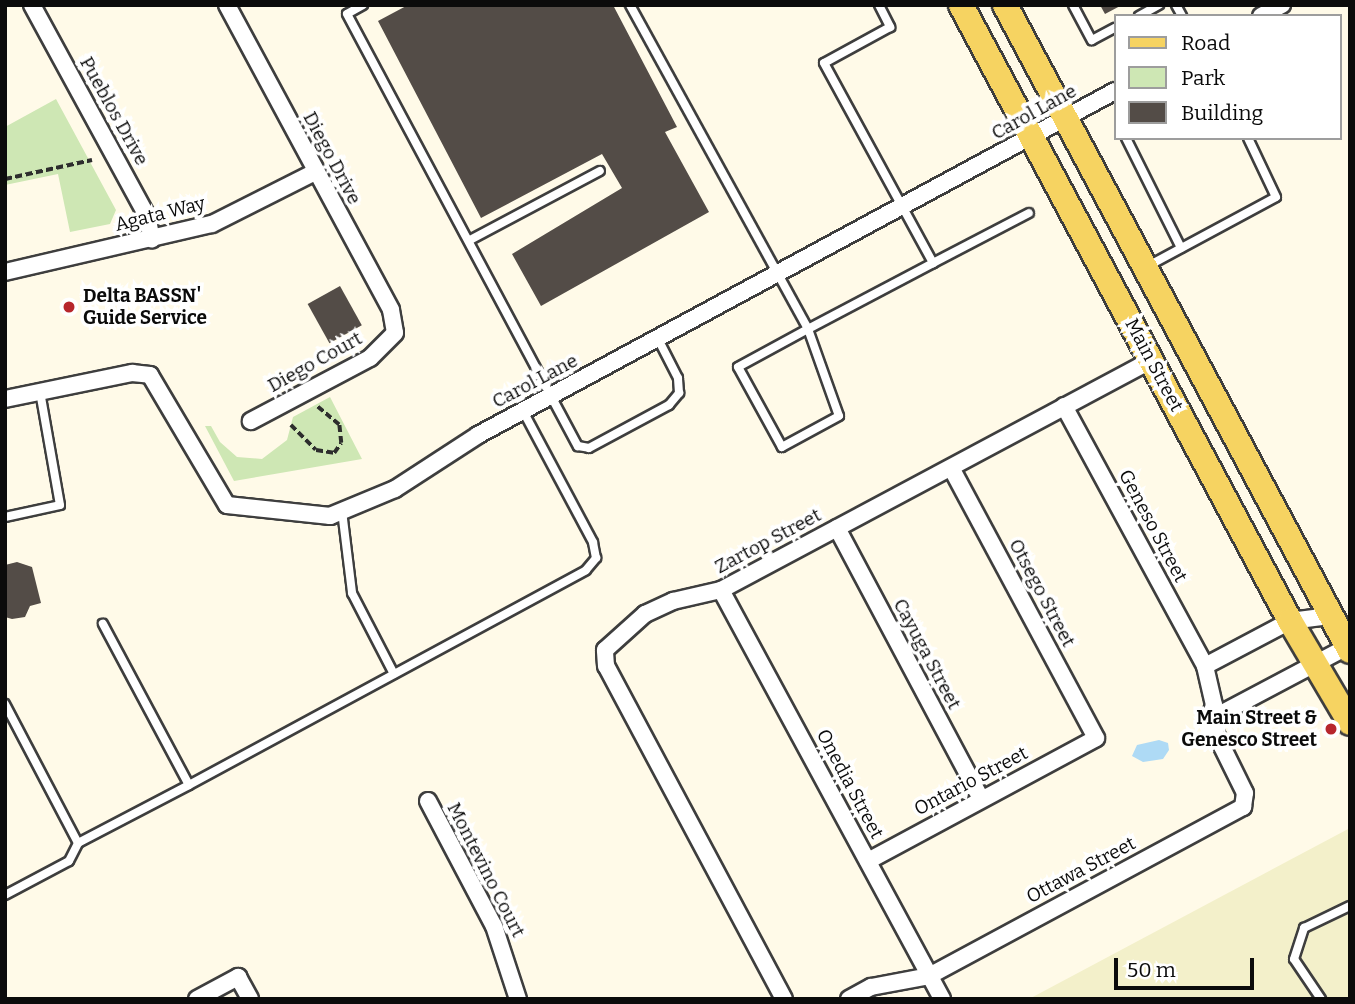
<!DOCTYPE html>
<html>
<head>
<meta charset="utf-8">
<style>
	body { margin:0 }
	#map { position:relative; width:1355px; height:1004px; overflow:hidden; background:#fffae8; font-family:Bitter,serif }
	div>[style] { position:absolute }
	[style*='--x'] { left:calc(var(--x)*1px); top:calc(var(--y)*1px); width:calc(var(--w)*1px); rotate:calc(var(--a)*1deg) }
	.farmland>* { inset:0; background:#f3f0ca }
	.green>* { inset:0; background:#cee7b4 }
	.water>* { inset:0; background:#aedaf5 }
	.building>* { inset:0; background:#534c47; transform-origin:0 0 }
	.path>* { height:3.5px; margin-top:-1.75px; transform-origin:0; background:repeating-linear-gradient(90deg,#2d2d2d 0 7px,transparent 0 10.5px) }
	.roads { filter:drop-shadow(2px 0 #3e3e3e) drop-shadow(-2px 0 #3e3e3e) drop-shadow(0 2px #3e3e3e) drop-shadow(0 -2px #3e3e3e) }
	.service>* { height:8px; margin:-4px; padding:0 4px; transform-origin:4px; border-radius:4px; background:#fff }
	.minor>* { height:16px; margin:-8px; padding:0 8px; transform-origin:8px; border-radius:8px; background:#fff }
	.primary>* { height:24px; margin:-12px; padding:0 12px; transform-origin:12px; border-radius:12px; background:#f6d361 }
	.dots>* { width:19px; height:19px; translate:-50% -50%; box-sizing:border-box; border:4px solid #fff; border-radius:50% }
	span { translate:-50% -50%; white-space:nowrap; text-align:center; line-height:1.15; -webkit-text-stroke:7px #fff; paint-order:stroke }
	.street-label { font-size:19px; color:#0b0b0b }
	.poi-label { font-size:19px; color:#0b0b0b; font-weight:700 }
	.left { translate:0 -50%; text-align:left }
	.right { translate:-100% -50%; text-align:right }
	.frame { position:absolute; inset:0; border:7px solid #0b0b0b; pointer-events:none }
	.legend { position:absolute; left:1114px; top:14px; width:228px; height:126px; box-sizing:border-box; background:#fff; border:2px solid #9d9d9d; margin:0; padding:9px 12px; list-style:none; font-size:21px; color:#0b0b0b }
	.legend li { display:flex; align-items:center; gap:14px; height:35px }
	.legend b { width:35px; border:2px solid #9d9d9d }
	.scale { position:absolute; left:1114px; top:958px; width:140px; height:32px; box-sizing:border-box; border:4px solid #0b0b0b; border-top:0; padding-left:9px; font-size:21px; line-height:24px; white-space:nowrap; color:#0b0b0b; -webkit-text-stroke:5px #fff; paint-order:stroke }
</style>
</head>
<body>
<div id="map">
	<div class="farmland">
		<i style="clip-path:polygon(1350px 828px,1350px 999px,1029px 999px)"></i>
	</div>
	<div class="green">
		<i style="clip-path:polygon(56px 99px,116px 210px,110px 224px,70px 232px,58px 174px,5px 185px,5px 127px)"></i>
		<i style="clip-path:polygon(330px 397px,362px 459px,234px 481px,205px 426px,211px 426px,220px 442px,237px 457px,262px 459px,287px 440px,293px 417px)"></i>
	</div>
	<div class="water">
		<i style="clip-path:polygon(1159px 740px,1168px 743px,1169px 750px,1163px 759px,1143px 762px,1132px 756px,1137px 745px)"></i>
	</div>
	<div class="building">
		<i style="clip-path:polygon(408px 5px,613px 5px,677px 127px,665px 132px,709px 212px,541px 306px,512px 254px,622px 188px,602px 154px,481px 218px,378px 21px)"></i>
		<i style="clip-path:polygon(1100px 5px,1122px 5px,1105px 14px)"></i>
		<i style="left:340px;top:286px;width:45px;height:37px;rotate:61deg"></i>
		<i style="clip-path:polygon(17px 562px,32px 567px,41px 603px,30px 606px,25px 617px,12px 619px,5px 617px,5px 565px)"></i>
	</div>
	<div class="path">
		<i style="--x:5;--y:179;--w:89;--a:-12.3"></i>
		<i style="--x:291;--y:425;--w:35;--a:45"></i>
		<i style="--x:316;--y:450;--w:18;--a:9"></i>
		<i style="--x:334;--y:453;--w:12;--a:-55"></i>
		<i style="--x:341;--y:443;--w:18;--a:-96"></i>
		<i style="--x:339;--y:425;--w:30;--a:-140"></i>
	</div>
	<div class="roads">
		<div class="service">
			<i style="--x:363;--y:5;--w:18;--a:151"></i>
			<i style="--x:347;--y:14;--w:490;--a:61.9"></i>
			<i style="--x:578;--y:446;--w:11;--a:10"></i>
			<i style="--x:589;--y:448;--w:91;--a:-28.3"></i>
			<i style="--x:669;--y:405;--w:16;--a:-50"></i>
			<i style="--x:679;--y:393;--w:15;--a:-94"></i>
			<i style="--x:678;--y:378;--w:44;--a:-117.1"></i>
			<i style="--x:630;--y:5;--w:370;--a:61.2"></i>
			<i style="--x:808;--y:329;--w:92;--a:70.4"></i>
			<i style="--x:839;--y:416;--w:65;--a:151.5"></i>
			<i style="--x:782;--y:447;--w:91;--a:-118.8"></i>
			<i style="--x:738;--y:367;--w:80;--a:-28.5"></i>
			<i style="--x:808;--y:329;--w:141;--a:-27.8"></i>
			<i style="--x:933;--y:263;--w:108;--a:-27.5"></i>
			<i style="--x:879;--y:5;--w:25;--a:63"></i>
			<i style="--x:890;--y:27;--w:75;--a:151.4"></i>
			<i style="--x:824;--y:63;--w:228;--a:61.4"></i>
			<i style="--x:1073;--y:5;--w:40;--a:62"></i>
			<i style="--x:1092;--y:40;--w:26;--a:-28"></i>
			<i style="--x:1176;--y:5;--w:13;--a:61"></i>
			<i style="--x:1139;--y:16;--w:23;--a:-29"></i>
			<i style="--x:1126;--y:138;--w:123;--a:63.4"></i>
			<i style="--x:470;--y:240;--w:147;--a:-28"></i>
			<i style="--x:1148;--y:266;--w:145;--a:-28.3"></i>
			<i style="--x:1276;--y:197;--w:65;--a:-115.4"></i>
			<i style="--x:342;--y:511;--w:83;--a:83"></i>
			<i style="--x:352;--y:593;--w:91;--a:62.6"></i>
			<i style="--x:5;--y:517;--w:56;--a:-12.3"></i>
			<i style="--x:60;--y:505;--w:115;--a:-100"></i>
			<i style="--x:5;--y:704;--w:157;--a:62.3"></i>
			<i style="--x:78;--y:843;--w:125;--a:-27.6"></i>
			<i style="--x:189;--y:785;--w:183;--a:-118.1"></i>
			<i style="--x:189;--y:785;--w:451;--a:-28.4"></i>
			<i style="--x:586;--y:570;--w:16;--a:-50"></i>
			<i style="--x:596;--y:558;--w:16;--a:-101"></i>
			<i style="--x:593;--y:542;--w:149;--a:-118.1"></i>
			<i style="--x:5;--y:895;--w:72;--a:-28"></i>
			<i style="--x:69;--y:861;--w:20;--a:-63"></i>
			<i style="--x:1321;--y:999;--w:48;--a:-124"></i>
			<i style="--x:1294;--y:959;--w:33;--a:-72"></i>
			<i style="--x:1304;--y:928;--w:51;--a:-25.6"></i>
		</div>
		<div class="minor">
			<i style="--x:32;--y:5;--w:240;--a:61.4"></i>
			<i style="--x:147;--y:216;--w:24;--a:78"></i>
			<i style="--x:227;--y:5;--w:346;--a:61.7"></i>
			<i style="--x:391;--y:310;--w:23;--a:80"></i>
			<i style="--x:395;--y:333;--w:35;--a:135"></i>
			<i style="--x:370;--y:358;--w:135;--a:152.1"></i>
			<i style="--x:1261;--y:16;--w:24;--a:-28"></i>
			<i style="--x:5;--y:272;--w:212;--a:-13.1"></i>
			<i style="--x:212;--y:224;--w:115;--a:-26.8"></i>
			<i style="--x:5;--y:399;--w:130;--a:-11.6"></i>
			<i style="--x:132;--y:373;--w:18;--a:6"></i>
			<i style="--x:150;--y:375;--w:151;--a:59.4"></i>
			<i style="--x:227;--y:505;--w:104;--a:6.1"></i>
			<i style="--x:330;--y:516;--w:70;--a:-22.6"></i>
			<i style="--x:395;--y:489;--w:99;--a:-33"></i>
			<i style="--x:478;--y:435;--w:724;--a:-28.37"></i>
			<i style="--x:1064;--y:406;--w:296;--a:61.5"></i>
			<i style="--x:1205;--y:666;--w:40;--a:77"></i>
			<i style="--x:1214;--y:705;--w:16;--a:108"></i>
			<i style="--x:837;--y:528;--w:307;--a:62"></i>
			<i style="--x:721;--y:590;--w:465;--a:61.6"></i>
			<i style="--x:1205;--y:666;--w:96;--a:-27.9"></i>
			<i style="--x:1290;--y:621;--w:40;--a:-7.1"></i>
			<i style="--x:1209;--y:720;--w:156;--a:-27.9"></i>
			<i style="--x:428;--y:801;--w:141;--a:62.2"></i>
			<i style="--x:494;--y:926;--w:77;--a:71.8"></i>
			<i style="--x:868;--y:861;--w:259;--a:-28.3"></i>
			<i style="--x:1096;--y:738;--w:306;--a:-118.2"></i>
			<i style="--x:197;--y:999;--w:47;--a:-28.2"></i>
			<i style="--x:238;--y:977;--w:25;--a:61"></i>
			<i style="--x:784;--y:999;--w:378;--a:-118.1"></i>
			<i style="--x:606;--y:666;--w:16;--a:-94"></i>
			<i style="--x:605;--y:650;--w:54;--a:-42"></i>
			<i style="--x:645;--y:614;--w:31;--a:-25"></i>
			<i style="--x:673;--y:601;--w:49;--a:-12.9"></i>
			<i style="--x:721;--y:590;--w:488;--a:-28.1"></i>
			<i style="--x:849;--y:999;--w:25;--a:-29"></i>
			<i style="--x:871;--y:987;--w:59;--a:-10.7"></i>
			<i style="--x:929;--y:976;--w:357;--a:-28.3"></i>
			<i style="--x:1243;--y:807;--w:14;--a:-82"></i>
			<i style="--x:1245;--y:793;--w:81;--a:-116.3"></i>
		</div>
		<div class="primary">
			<i style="--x:961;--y:5;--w:698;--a:61.89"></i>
			<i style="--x:1290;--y:621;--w:118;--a:59.5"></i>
			<i style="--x:1005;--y:5;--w:732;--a:61.9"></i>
		</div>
	</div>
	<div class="dots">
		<i style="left:69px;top:307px;background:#b7262c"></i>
		<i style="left:1331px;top:729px;background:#b7262c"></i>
	</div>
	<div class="street-label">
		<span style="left:114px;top:111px;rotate:61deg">Pueblos Drive</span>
		<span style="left:1034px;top:112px;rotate:-29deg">Carol Lane</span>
		<span style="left:332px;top:158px;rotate:62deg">Diego Drive</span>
		<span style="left:160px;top:214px;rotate:-14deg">Agata Way</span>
		<span style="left:315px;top:362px;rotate:-29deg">Diego Court</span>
		<span style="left:1154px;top:365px;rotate:62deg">Main Street</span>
		<span style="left:535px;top:381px;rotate:-28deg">Carol Lane</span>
		<span style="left:1153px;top:526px;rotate:62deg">Geneso Street</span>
		<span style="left:768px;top:541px;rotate:-28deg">Zartop Street</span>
		<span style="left:1042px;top:593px;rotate:62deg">Otsego Street</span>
		<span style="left:927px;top:654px;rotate:62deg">Cayuga Street</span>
		<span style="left:971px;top:781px;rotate:-28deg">Ontario Street</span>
		<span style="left:850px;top:784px;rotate:62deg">Onedia Street</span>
		<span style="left:486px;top:870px;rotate:63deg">Montevino Court</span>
		<span style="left:1081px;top:870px;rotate:-28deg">Ottawa Street</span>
	</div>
	<div class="poi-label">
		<span class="left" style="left:83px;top:307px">Delta BASSN'<br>Guide Service</span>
		<span class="right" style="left:1317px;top:729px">Main Street &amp;<br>Genesco Street</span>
	</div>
	<div class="frame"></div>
	<ul class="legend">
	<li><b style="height:9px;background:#f6d361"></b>Road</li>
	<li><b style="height:19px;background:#cee7b4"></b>Park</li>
	<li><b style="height:19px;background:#534c47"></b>Building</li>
	</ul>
	<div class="scale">50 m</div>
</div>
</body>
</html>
